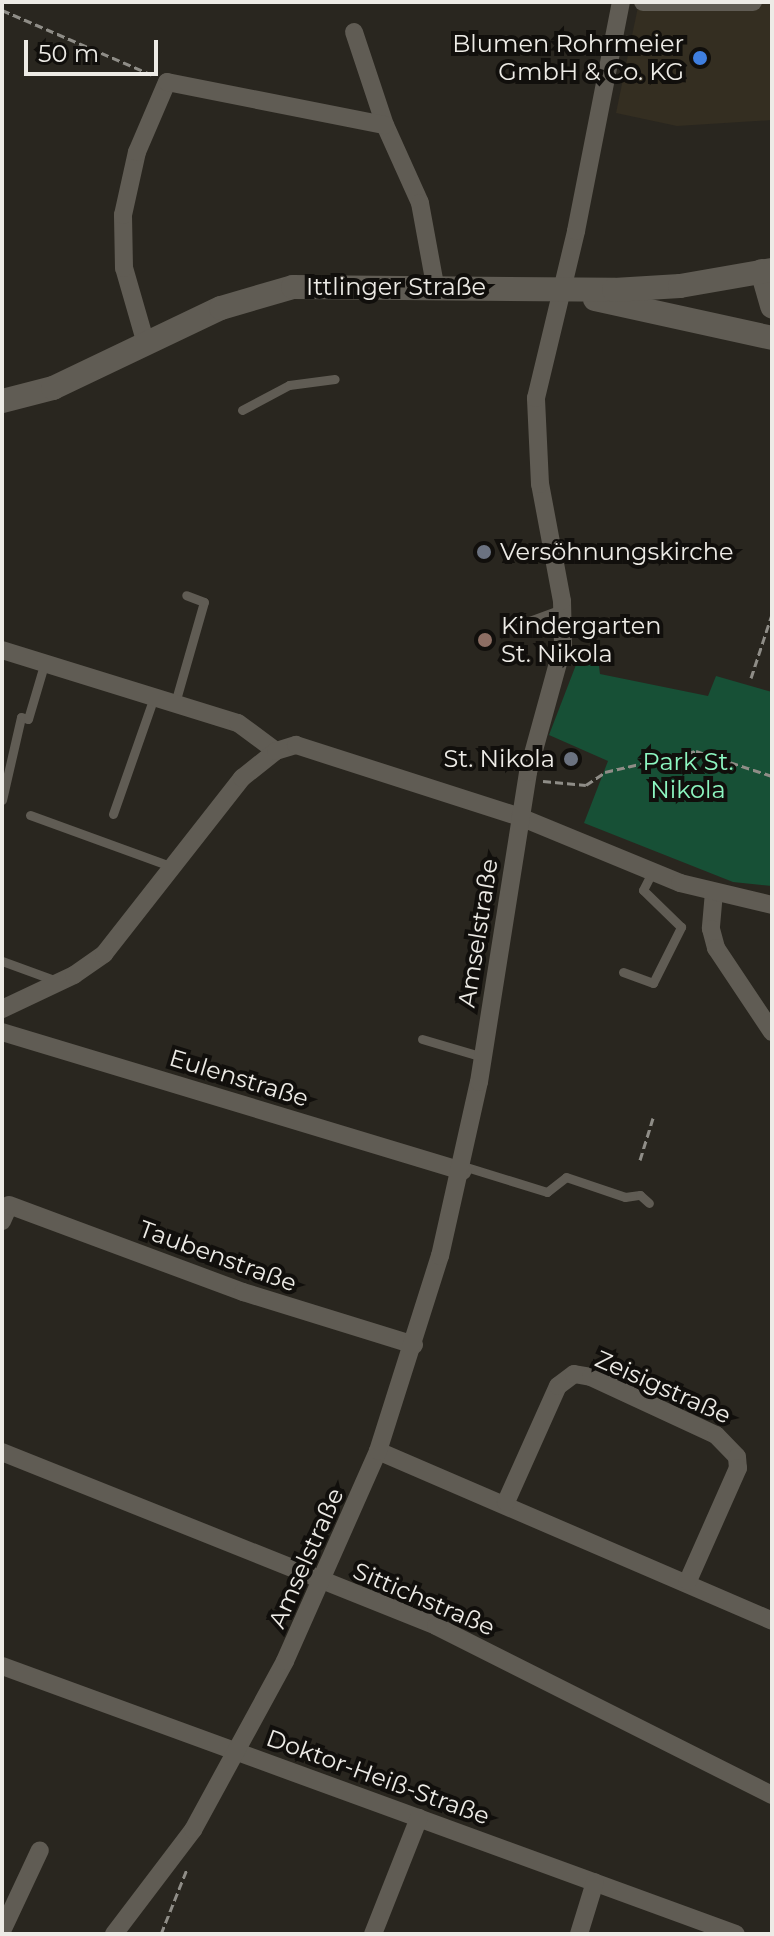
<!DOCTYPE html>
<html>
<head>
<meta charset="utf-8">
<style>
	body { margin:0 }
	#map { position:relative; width:774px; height:1936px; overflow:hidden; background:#29261f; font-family:Montserrat,sans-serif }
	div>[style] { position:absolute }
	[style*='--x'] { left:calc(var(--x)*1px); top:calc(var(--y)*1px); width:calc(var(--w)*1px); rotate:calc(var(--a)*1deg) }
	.built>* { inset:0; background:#342e21 }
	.green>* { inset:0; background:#175036 }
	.path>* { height:3px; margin-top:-1.5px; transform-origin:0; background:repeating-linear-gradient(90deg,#8f8d87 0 8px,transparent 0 12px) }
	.lane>* { height:9px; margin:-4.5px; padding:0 4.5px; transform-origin:4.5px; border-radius:4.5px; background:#605c54 }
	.street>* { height:18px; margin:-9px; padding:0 9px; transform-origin:9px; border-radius:9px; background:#605c54 }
	.secondary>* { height:24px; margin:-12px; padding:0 12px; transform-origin:12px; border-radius:12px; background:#605c54 }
	.dots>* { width:22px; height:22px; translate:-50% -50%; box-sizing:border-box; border:4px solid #110f0c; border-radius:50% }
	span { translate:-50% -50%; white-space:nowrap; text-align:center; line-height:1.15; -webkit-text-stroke:8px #110f0c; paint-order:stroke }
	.poi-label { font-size:24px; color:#edebe6 }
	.right { translate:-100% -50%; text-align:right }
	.left { translate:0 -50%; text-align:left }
	.street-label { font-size:24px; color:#edebe6 }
	.park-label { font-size:24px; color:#8df7c1 }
	.frame { position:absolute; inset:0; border:4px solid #edebe6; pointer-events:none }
	.scale { position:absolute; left:24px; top:40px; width:134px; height:36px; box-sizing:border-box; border:4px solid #edebe6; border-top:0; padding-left:10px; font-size:24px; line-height:28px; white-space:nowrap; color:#edebe6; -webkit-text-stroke:6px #110f0c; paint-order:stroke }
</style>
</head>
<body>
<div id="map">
	<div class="built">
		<i style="clip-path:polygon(639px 2px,772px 2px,772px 120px,677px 126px,616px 113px)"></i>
	</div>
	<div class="green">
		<i style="clip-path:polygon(579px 657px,598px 659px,600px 674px,708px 696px,716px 676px,772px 692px,772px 886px,733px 882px,584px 823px,608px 761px,549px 735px)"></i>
	</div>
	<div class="path">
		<i style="--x:2;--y:10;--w:163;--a:23.4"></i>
		<i style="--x:751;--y:678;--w:67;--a:-71.8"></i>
		<i style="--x:543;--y:781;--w:43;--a:5.3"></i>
		<i style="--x:586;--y:785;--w:23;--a:-34"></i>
		<i style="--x:605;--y:772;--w:93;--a:-13"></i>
		<i style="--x:696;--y:751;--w:80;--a:18.2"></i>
		<i style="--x:640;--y:1160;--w:44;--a:-72.8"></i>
		<i style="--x:161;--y:1934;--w:70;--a:-68.2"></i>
	</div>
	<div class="lane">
		<i style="--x:242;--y:410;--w:53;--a:-28"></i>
		<i style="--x:289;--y:385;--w:46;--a:-7.4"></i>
		<i style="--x:513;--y:627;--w:52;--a:-20.2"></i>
		<i style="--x:175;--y:703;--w:105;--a:-74"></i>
		<i style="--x:204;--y:602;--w:19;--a:-159"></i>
		<i style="--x:2;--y:800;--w:85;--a:-77.1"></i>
		<i style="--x:21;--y:717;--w:7;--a:16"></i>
		<i style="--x:28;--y:719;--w:56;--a:-73.5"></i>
		<i style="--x:113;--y:814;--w:124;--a:-70.7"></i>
		<i style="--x:30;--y:815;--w:152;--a:20"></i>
		<i style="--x:2;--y:961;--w:59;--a:20"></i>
		<i style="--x:623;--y:972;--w:32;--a:20"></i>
		<i style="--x:653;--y:983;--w:63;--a:-63.4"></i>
		<i style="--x:681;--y:927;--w:53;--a:-135.8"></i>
		<i style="--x:643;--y:890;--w:20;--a:-63"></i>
		<i style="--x:422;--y:1039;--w:64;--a:16.4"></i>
		<i style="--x:463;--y:1166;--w:88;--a:17.2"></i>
		<i style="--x:547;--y:1192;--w:24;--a:-38"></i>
		<i style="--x:566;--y:1177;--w:62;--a:18.7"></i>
		<i style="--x:625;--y:1197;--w:15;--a:-8"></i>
		<i style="--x:640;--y:1195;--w:12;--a:42"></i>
	</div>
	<div class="street">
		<i style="--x:643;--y:2;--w:110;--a:0"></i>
		<i style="--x:354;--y:32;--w:98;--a:71.6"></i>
		<i style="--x:385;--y:125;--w:85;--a:65.8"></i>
		<i style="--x:420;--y:203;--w:83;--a:79.6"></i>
		<i style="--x:146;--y:344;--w:79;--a:-106.1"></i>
		<i style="--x:124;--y:268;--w:53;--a:-91.1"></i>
		<i style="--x:123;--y:215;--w:65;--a:-77.5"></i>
		<i style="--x:137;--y:152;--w:76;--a:-66.8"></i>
		<i style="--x:167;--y:82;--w:222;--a:11.2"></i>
		<i style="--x:2;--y:650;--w:247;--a:17.2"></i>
		<i style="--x:238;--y:723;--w:47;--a:36.4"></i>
		<i style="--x:714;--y:892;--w:37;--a:95"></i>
		<i style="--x:711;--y:929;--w:20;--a:75"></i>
		<i style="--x:716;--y:948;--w:101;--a:56.3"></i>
		<i style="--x:2;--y:1009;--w:80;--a:-25.3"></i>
		<i style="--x:74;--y:975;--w:37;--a:-35"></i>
		<i style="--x:104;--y:954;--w:224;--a:-51.9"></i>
		<i style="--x:242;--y:778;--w:43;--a:-38.5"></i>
		<i style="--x:276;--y:751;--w:21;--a:-17"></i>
		<i style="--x:296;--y:745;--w:235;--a:17.8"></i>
		<i style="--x:520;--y:817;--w:173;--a:22.4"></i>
		<i style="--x:680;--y:883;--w:95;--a:13.4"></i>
		<i style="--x:2;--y:1032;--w:481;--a:16.8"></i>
		<i style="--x:2;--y:1221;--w:17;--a:-66"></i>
		<i style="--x:9;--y:1205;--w:250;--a:20.4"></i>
		<i style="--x:243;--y:1292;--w:179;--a:17.2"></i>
		<i style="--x:378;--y:1451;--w:429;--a:23.3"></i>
		<i style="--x:2;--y:1452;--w:468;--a:21.8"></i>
		<i style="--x:436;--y:1626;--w:376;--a:26.7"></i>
		<i style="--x:506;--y:1502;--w:127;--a:-65.9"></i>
		<i style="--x:558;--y:1386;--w:20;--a:-37"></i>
		<i style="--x:574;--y:1374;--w:17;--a:10"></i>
		<i style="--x:591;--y:1377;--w:138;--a:24.9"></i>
		<i style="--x:716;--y:1435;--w:30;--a:46"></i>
		<i style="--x:737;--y:1457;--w:11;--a:85"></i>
		<i style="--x:738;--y:1468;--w:124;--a:113.9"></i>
		<i style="--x:2;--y:1666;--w:781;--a:20.06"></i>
		<i style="--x:2;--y:1931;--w:89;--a:-64.9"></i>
		<i style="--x:114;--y:1934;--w:131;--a:-52.8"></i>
		<i style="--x:193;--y:1830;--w:192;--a:-61.4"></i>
		<i style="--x:285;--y:1661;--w:230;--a:-66.1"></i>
		<i style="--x:378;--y:1451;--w:205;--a:-72.4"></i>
		<i style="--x:440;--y:1256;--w:178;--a:-77.4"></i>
		<i style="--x:479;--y:1082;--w:314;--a:-81"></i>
		<i style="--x:528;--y:772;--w:132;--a:-74.6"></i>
		<i style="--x:563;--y:645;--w:44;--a:-91.3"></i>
		<i style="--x:562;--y:601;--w:119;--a:-100.6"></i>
		<i style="--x:540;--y:484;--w:86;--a:-92.7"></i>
		<i style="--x:536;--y:398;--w:172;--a:-76.5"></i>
		<i style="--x:576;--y:231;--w:233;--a:-78.9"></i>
		<i style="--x:373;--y:1934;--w:125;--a:-68.4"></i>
		<i style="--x:579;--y:1934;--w:54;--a:-72.9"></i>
	</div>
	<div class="secondary">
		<i style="--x:762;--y:271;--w:37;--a:74"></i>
		<i style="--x:595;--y:299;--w:181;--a:12.4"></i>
		<i style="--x:2;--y:401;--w:53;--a:-14.3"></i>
		<i style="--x:53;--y:388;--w:186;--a:-25.5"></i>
		<i style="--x:221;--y:308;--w:75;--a:-16.3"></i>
		<i style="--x:293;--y:287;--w:321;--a:0.5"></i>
		<i style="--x:614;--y:290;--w:66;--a:-3.5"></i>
		<i style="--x:680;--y:286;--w:93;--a:-9.9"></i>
	</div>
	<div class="dots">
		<i style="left:700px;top:58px;background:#3f7fe0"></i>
		<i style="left:484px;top:552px;background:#6b7280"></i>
		<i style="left:485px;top:640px;background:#8d6e63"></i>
		<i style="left:571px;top:759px;background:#6b7280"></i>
	</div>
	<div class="poi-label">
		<span class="right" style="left:684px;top:58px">Blumen Rohrmeier<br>GmbH &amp; Co. KG</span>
		<span class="left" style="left:500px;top:552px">Versöhnungskirche</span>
		<span class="left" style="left:501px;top:640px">Kindergarten<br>St. Nikola</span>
		<span class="right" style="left:555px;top:759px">St. Nikola</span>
	</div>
	<div class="street-label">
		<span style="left:396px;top:287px">Ittlinger Straße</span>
		<span style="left:478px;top:933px;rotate:-81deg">Amselstraße</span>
		<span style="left:239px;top:1078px;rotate:17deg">Eulenstraße</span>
		<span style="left:218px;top:1256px;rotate:20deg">Taubenstraße</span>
		<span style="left:663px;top:1387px;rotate:24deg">Zeisigstraße</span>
		<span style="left:306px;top:1558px;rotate:-66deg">Amselstraße</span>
		<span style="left:424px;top:1599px;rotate:23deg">Sittichstraße</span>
		<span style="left:378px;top:1777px;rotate:20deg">Doktor-Heiß-Straße</span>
	</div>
	<div class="park-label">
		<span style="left:688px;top:776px">Park St.<br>Nikola</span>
	</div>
	<div class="frame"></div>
	<div class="scale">50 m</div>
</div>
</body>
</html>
